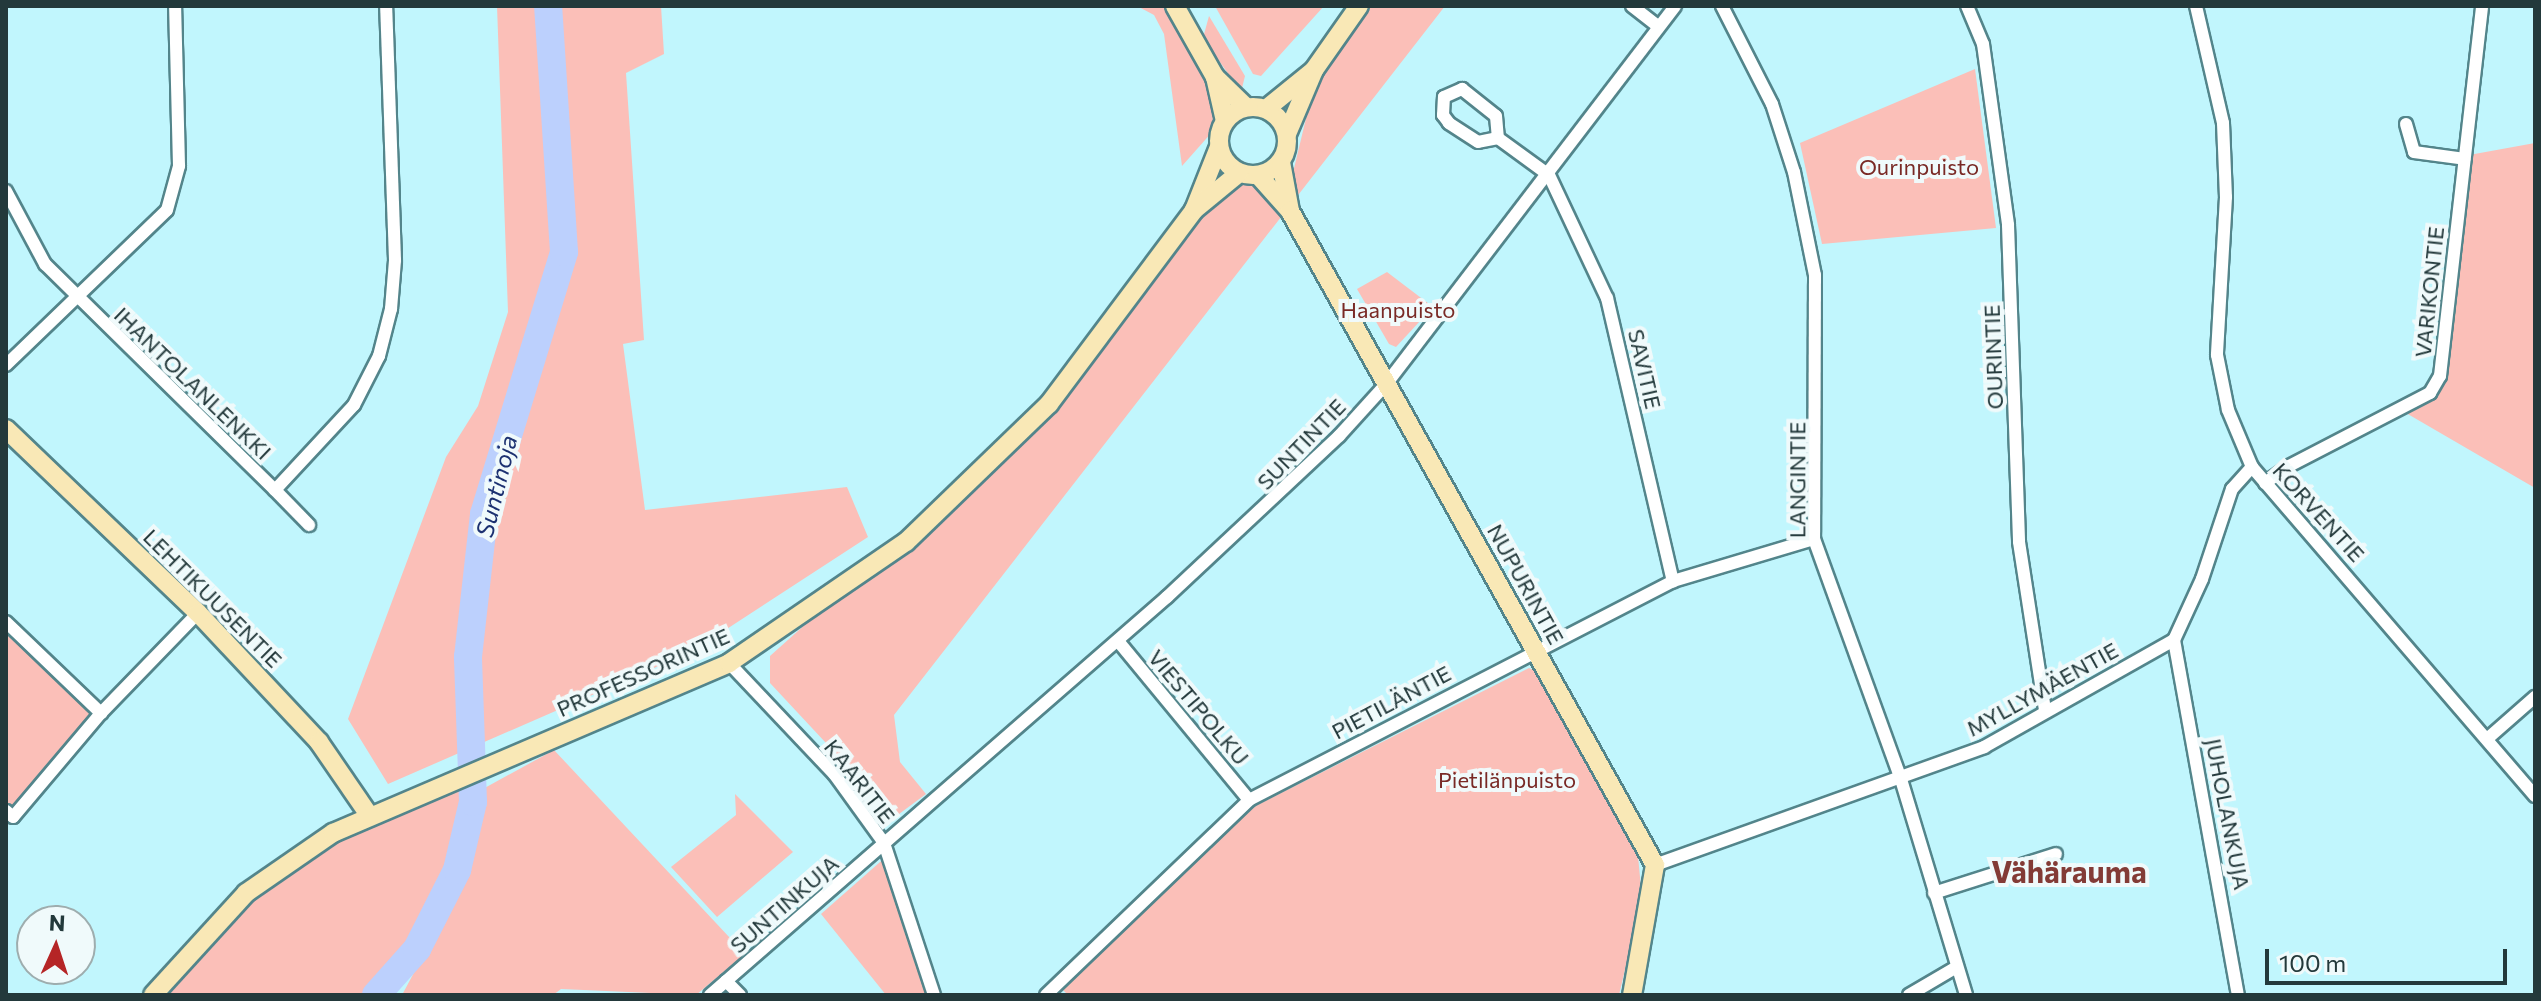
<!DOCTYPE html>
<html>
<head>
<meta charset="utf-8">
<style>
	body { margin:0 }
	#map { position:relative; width:2541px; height:1001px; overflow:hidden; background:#c1f6fd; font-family:Commissioner,sans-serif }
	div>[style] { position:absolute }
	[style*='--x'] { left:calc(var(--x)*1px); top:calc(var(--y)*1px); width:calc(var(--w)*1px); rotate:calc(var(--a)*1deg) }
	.green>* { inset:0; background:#fbbfb8 }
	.river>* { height:28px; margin:-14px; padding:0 14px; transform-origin:14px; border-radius:14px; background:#bcd0fd }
	.roads { filter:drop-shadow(2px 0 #53858b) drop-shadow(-2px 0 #53858b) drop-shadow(0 2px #53858b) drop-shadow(0 -2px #53858b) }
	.street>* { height:12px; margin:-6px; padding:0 6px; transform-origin:6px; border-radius:6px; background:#fff }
	.secondary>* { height:18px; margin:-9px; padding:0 9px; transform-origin:9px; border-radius:9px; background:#f9e8b6 }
	.secondary>.ring { margin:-9px; padding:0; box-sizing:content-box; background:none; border:18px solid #f9e8b6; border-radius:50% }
	span { translate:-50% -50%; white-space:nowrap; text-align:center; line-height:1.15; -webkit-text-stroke:8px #f0fafb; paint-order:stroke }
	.park-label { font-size:22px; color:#792925 }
	.street-label { font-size:22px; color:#23393b }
	.water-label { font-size:24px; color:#1c3171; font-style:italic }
	.district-label { font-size:30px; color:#833b36; font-weight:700 }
	.frame { position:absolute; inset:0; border:8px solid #23393b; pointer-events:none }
	.north { position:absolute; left:16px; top:905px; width:80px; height:80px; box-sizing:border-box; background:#f0fafb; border:2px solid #9eadae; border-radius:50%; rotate:3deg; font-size:22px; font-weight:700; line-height:32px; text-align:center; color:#23393b }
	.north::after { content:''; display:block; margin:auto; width:28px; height:36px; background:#b52526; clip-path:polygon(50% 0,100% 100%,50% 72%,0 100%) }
	.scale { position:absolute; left:2265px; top:949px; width:242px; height:36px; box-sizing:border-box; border:4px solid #23393b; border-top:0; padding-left:10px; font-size:24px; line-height:28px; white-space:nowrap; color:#23393b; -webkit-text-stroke:6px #f0fafb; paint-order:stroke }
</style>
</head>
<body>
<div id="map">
	<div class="green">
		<i style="clip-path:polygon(497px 6px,661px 6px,664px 54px,626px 73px,644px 340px,623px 344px,645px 510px,847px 487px,868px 537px,693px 651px,388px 784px,348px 719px,446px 457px,478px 406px,508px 312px)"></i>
		<i style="clip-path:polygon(1137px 6px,1163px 6px,1222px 111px,1221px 122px,1182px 166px,1164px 34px,1154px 15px)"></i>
		<i style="clip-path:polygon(1215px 6px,1324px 6px,1261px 76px,1253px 74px)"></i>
		<i style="clip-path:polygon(1363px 6px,1445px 6px,894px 715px,900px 762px,926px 794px,895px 817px,770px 683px,770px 656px,1034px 420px,1227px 186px,1291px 181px,1320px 60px)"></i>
		<i style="clip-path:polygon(1209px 16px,1245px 76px,1241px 92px,1203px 38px)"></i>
		<i style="clip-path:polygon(1975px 69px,1996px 228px,1822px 244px,1800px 143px)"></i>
		<i style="clip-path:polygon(2535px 143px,2535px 488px,2406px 413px,2441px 389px,2469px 155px)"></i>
		<i style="clip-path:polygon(1387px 272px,1433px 307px,1396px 347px,1389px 344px,1357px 289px)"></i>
		<i style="clip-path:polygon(6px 622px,101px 713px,13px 817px,6px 811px)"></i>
		<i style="clip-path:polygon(1529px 668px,1536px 671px,1638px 856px,1642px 898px,1619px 995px,1068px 995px,1063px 990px,1205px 849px,1257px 805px)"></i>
		<i style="clip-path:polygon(554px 750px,745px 954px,696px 995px,561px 989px,553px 995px,402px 995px,461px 885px,481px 790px)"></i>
		<i style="clip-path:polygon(462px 775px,473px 802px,417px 949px,376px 995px,153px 995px,292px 858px)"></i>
		<i style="clip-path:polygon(735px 794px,793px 852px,717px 917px,671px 867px,736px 815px)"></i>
		<i style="clip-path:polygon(888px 855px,932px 995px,886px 995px,821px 914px)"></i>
	</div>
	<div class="river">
		<i style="--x:376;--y:995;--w:62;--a:-48.3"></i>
		<i style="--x:417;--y:949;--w:89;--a:-63.1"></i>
		<i style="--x:457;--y:870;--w:70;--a:-76.8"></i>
		<i style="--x:473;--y:802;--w:145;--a:-92"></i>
		<i style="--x:468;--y:657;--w:144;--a:-83.6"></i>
		<i style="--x:484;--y:514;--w:274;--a:-73"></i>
		<i style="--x:564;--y:252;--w:247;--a:-93.7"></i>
	</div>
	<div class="roads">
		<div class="street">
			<i style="--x:1632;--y:6;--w:33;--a:38"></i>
			<i style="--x:1722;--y:6;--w:110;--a:63"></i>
			<i style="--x:1772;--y:104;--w:71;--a:72.1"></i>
			<i style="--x:1794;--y:172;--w:105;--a:78.5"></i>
			<i style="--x:1815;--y:275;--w:264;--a:90.2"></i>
			<i style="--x:1814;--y:539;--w:252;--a:70.1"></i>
			<i style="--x:1900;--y:776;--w:229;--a:73.2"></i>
			<i style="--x:1967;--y:6;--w:41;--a:67.2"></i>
			<i style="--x:1983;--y:44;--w:183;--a:82.1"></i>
			<i style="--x:2008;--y:225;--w:317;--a:88"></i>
			<i style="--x:2019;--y:542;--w:170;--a:81.2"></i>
			<i style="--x:2196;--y:6;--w:120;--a:77"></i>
			<i style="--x:2223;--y:123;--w:74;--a:87.7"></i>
			<i style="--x:2226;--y:197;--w:158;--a:93.3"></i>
			<i style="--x:2217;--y:355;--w:56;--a:78.7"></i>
			<i style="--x:2228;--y:410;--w:62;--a:67.2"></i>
			<i style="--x:2252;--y:467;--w:434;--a:49.3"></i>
			<i style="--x:2406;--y:124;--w:29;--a:74"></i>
			<i style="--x:2414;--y:152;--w:51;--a:7.8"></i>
			<i style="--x:1498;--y:138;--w:20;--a:169"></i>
			<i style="--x:1478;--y:142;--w:35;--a:-147"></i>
			<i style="--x:1449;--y:123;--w:10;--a:-127"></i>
			<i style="--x:1443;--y:115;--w:18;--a:-87"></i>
			<i style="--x:1444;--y:97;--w:20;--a:-24"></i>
			<i style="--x:1462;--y:89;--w:43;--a:38.5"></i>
			<i style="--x:1496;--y:116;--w:22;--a:85"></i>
			<i style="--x:1498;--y:138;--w:63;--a:36"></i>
			<i style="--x:1549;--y:175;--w:136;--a:64.8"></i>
			<i style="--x:1607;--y:298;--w:291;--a:76.9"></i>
			<i style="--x:6;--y:191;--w:83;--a:61.9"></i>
			<i style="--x:45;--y:264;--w:322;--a:44.5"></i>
			<i style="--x:275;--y:490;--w:116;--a:-47.1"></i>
			<i style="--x:354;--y:405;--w:55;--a:-63"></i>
			<i style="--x:379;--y:356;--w:49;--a:-75.7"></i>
			<i style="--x:391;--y:309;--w:49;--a:-85.3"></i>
			<i style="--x:395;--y:260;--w:254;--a:-92"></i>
			<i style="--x:6;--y:365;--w:223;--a:-43.9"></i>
			<i style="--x:167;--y:210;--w:46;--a:-74.7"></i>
			<i style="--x:179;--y:166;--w:160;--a:-91.4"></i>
			<i style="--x:2265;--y:483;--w:29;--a:-35"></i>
			<i style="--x:2289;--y:466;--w:159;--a:-27.4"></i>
			<i style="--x:2430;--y:393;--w:20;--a:-60"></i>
			<i style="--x:2440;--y:376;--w:372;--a:-83.5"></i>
			<i style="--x:275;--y:490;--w:49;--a:45.8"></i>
			<i style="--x:6;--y:622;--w:132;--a:43.8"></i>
			<i style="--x:101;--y:713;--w:136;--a:130.2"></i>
			<i style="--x:13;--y:817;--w:9;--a:-139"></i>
			<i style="--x:2174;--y:640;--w:361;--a:79.8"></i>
			<i style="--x:1118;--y:641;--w:206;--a:50.5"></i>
			<i style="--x:729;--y:663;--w:154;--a:46.6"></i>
			<i style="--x:835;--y:775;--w:84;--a:54.2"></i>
			<i style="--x:884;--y:843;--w:160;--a:71.8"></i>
			<i style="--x:101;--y:713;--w:139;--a:-45.9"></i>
			<i style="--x:2487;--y:739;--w:64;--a:-41.2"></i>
			<i style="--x:1655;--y:865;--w:350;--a:-19.7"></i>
			<i style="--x:1984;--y:747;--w:218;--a:-29.4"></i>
			<i style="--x:2174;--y:640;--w:67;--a:-65.3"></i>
			<i style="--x:2202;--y:579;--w:95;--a:-71.6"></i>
			<i style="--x:2232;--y:489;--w:30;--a:-48"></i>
			<i style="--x:1934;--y:893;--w:128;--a:-17.7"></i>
			<i style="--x:726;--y:981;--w:20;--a:45"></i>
			<i style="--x:710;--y:995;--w:606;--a:-41.05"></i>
			<i style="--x:1167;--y:597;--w:236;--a:-43.1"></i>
			<i style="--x:1339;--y:436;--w:72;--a:-47.8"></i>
			<i style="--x:1387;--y:383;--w:474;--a:-52.6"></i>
			<i style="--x:1046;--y:995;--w:281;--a:-43.8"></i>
			<i style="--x:1249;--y:800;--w:477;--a:-27.3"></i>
			<i style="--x:1673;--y:581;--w:147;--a:-16.6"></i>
			<i style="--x:1909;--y:995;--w:53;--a:-30.4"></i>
		</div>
		<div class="secondary">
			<i style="--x:1175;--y:6;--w:81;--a:60.6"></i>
			<i style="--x:1215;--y:77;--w:43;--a:44.1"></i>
			<i style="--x:1215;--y:77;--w:45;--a:77.2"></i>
			<i class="ring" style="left:1219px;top:107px;width:50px;height:50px"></i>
			<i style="--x:1266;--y:109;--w:62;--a:-39.1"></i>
			<i style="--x:1287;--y:134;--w:69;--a:-67.1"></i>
			<i style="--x:1314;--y:70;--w:78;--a:-54.9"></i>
			<i style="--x:1281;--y:162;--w:50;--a:79.6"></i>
			<i style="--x:1258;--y:175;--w:48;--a:48.4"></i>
			<i style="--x:1290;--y:211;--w:749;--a:60.83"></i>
			<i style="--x:1655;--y:865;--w:132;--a:100"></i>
			<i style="--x:1194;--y:210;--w:68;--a:-68.4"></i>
			<i style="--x:6;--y:429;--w:266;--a:43.8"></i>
			<i style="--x:198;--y:613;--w:177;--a:46.8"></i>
			<i style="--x:319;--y:742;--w:88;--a:55.6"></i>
			<i style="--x:153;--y:995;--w:138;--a:-47.6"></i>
			<i style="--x:246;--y:893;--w:106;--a:-34.6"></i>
			<i style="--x:333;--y:833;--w:431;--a:-23.2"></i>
			<i style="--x:729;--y:663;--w:214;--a:-34.4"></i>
			<i style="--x:906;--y:542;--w:199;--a:-44"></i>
			<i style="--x:1049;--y:404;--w:242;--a:-53.2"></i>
			<i style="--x:1194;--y:210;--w:58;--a:-39.4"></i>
		</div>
	</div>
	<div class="park-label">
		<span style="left:1919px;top:167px">Ourinpuisto</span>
		<span style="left:1398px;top:310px">Haanpuisto</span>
		<span style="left:1507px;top:780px">Pietilänpuisto</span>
	</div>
	<div class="street-label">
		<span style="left:2429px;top:292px;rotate:-84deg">VARIKONTIE</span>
		<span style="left:1993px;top:357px;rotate:-92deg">OURINTIE</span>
		<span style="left:1645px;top:369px;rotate:77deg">SAVITIE</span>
		<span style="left:193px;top:383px;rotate:44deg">IHANTOLANLENKKI</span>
		<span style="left:1301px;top:444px;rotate:-46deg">SUNTINTIE</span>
		<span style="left:1797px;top:480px;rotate:-90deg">LANGINTIE</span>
		<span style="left:2319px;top:512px;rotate:48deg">KORVENTIE</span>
		<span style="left:1526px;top:584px;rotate:61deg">NUPURINTIE</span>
		<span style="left:213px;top:598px;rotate:45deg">LEHTIKUUSENTIE</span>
		<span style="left:643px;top:672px;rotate:-24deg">PROFESSORINTIE</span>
		<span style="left:2042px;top:689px;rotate:-29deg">MYLLYMÄENTIE</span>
		<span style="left:1391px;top:702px;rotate:-28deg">PIETILÄNTIE</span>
		<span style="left:1199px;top:707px;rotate:50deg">VIESTIPOLKU</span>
		<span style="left:860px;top:781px;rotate:52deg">KAARITIE</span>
		<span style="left:2228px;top:814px;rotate:79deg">JUHOLANKUJA</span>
		<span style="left:784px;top:904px;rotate:-41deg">SUNTINKUJA</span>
	</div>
	<div class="water-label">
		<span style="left:496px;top:486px;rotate:-76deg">Suntinoja</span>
	</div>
	<div class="district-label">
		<span style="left:2069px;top:871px">Vähärauma</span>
	</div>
	<div class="frame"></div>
	<div class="north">N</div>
	<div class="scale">100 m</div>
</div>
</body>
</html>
